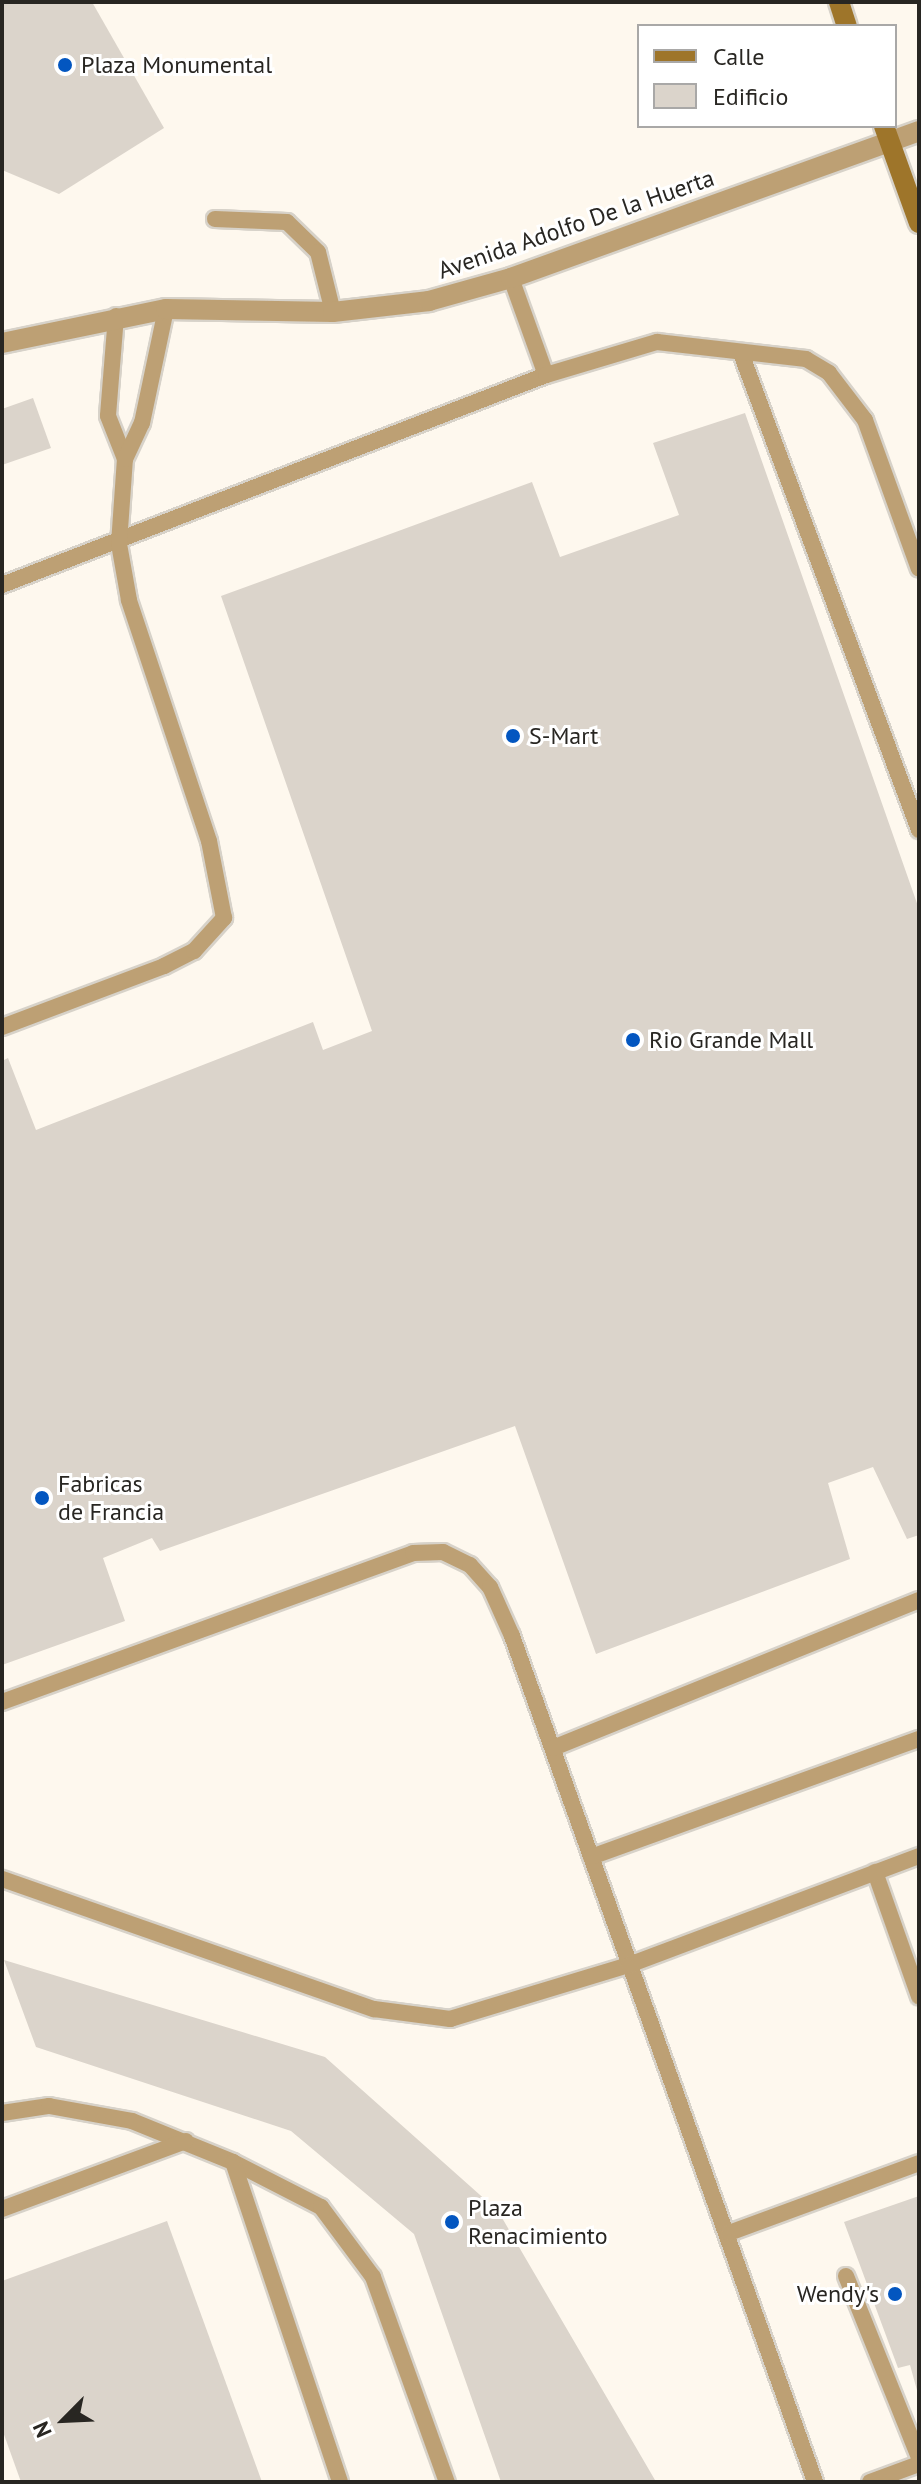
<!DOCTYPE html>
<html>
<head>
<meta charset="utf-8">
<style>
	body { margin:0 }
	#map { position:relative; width:921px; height:2484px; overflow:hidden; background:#fef8ee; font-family:"PT Sans",sans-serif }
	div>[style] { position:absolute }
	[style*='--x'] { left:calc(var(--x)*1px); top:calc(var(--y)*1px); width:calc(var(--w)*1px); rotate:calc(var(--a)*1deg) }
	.building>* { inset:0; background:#dbd4cb }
	.roads { filter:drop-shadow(2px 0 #d7d2c9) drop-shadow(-2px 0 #d7d2c9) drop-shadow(0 2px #d7d2c9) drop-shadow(0 -2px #d7d2c9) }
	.lane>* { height:16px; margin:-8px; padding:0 8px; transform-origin:8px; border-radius:8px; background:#bda074 }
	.street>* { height:20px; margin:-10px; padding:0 10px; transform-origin:10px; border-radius:10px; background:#bda074 }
	.secondary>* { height:20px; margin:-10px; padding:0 10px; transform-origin:10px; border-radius:10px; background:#9e752a }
	.dots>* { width:22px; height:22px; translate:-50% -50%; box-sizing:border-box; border:4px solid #fff; border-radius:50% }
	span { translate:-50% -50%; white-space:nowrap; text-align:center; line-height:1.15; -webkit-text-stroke:6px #fff; paint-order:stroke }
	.poi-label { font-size:24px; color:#282622 }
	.left { translate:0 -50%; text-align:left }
	.right { translate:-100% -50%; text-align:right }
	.street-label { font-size:24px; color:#282622 }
	.frame { position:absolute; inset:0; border:4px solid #282622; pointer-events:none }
	.legend { position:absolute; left:637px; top:24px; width:260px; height:104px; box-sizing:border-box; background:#fff; border:2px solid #a9a8a7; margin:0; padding:10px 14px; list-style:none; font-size:24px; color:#282622 }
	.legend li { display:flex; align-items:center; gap:16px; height:40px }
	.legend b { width:40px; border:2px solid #a9a8a7 }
	.north { position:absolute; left:24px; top:2380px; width:80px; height:80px; -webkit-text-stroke:6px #fff; paint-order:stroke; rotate:246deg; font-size:22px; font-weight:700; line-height:32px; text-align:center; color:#282622 }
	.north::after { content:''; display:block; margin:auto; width:28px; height:36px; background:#282622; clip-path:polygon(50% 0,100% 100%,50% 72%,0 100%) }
</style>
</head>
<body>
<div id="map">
	<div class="building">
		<i style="clip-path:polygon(2px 2px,92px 2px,164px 128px,59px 194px,2px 170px)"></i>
		<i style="clip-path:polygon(33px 398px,51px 448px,2px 465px,2px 409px)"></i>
		<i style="clip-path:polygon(745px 413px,919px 909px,919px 1535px,907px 1539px,873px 1467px,828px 1483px,850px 1559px,596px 1654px,515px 1426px,160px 1551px,152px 1538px,103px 1558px,125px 1621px,2px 1665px,2px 1061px,8px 1058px,36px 1130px,313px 1022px,323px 1050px,372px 1031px,221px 596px,532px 482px,560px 557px,679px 515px,653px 443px)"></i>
		<i style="clip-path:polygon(4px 1960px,325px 2057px,498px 2211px,655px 2480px,501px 2482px,414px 2234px,291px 2131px,36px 2047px)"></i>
		<i style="clip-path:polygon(919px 2196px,919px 2394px,918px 2394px,910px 2365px,898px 2368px,844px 2222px)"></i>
		<i style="clip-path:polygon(167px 2221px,262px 2482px,21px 2482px,2px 2429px,2px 2281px)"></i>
	</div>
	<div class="roads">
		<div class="lane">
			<i style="--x:215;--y:219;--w:72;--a:2.4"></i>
			<i style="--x:287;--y:222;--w:43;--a:44.1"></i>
			<i style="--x:318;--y:252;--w:62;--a:76"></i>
			<i style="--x:511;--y:278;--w:103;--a:70.2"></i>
			<i style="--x:116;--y:316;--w:100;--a:94.6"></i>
			<i style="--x:108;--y:416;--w:46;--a:68.4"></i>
			<i style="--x:742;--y:356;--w:506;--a:69.52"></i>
			<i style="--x:2;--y:585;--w:583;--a:-21.11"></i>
			<i style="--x:546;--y:375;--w:116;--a:-16.6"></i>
			<i style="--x:657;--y:342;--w:150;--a:6.5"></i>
			<i style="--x:806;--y:359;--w:27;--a:31"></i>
			<i style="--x:829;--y:373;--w:59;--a:52.5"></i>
			<i style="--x:865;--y:420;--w:158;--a:70.1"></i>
			<i style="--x:2;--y:1027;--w:173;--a:-20.6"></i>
			<i style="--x:164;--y:966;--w:34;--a:-27"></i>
			<i style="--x:194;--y:951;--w:45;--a:-47.7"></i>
			<i style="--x:224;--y:918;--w:78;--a:-101"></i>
			<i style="--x:209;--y:841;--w:254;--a:-108.4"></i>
			<i style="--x:129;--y:600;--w:57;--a:-100.1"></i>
			<i style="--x:119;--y:544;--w:85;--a:-86"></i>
			<i style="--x:125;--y:459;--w:40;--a:-65"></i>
			<i style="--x:142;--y:423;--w:116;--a:-78.1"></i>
			<i style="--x:2;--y:1702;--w:437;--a:-19.9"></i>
			<i style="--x:413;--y:1553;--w:30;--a:-2"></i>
			<i style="--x:443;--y:1552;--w:30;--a:26"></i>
			<i style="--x:470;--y:1565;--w:30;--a:48"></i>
			<i style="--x:490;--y:1587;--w:54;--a:65.8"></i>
			<i style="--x:512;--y:1636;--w:899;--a:70.29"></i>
			<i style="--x:553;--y:1748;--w:395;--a:-22"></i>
			<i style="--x:591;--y:1857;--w:349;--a:-19.8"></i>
			<i style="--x:875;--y:1872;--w:132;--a:70.5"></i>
			<i style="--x:2;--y:1879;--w:394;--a:19.3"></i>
			<i style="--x:374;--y:2009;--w:77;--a:7.5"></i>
			<i style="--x:450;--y:2019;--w:187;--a:-16.8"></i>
			<i style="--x:629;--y:1965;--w:310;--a:-20.6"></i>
			<i style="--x:2;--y:2113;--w:48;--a:-8.5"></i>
			<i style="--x:49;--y:2106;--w:84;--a:10.2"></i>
			<i style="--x:132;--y:2121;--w:109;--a:22.1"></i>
			<i style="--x:233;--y:2162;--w:99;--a:27.1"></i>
			<i style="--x:321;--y:2207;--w:87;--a:53.4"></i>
			<i style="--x:373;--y:2277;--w:218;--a:70.2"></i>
			<i style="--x:233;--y:2162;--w:337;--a:71.5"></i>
			<i style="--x:2;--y:2209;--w:196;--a:-20.3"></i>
			<i style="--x:729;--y:2233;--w:202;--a:-20.2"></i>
			<i style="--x:846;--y:2276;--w:196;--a:68.1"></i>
			<i style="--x:870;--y:2482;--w:52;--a:-20.2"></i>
		</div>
		<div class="street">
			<i style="--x:2;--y:343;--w:167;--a:-11.7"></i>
			<i style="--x:166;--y:309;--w:167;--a:1"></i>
			<i style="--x:333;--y:312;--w:97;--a:-6.5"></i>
			<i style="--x:429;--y:301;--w:85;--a:-15.7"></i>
			<i style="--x:511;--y:278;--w:434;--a:-19.8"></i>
		</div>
		<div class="secondary">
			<i style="--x:839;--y:2;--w:25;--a:72"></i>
			<i style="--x:884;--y:126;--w:103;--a:70.2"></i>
		</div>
	</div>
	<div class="dots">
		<i style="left:65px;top:65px;background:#0356c0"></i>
		<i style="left:513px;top:736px;background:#0356c0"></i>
		<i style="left:633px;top:1040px;background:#0356c0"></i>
		<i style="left:42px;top:1498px;background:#0356c0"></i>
		<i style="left:452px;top:2222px;background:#0356c0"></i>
		<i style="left:895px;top:2294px;background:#0356c0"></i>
	</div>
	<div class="poi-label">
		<span class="left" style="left:81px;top:65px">Plaza Monumental</span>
		<span class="left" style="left:529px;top:736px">S-Mart</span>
		<span class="left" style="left:649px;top:1040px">Rio Grande Mall</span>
		<span class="left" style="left:58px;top:1498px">Fabricas<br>de Francia</span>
		<span class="left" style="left:468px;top:2222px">Plaza<br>Renacimiento</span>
		<span class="right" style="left:879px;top:2294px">Wendy's</span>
	</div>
	<div class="street-label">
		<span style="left:576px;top:224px;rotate:-19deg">Avenida Adolfo De la Huerta</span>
	</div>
	<div class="frame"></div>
	<ul class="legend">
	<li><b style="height:10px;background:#9e752a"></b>Calle</li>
	<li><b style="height:22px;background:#dbd4cb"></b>Edificio</li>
	</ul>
	<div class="north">N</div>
</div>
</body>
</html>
